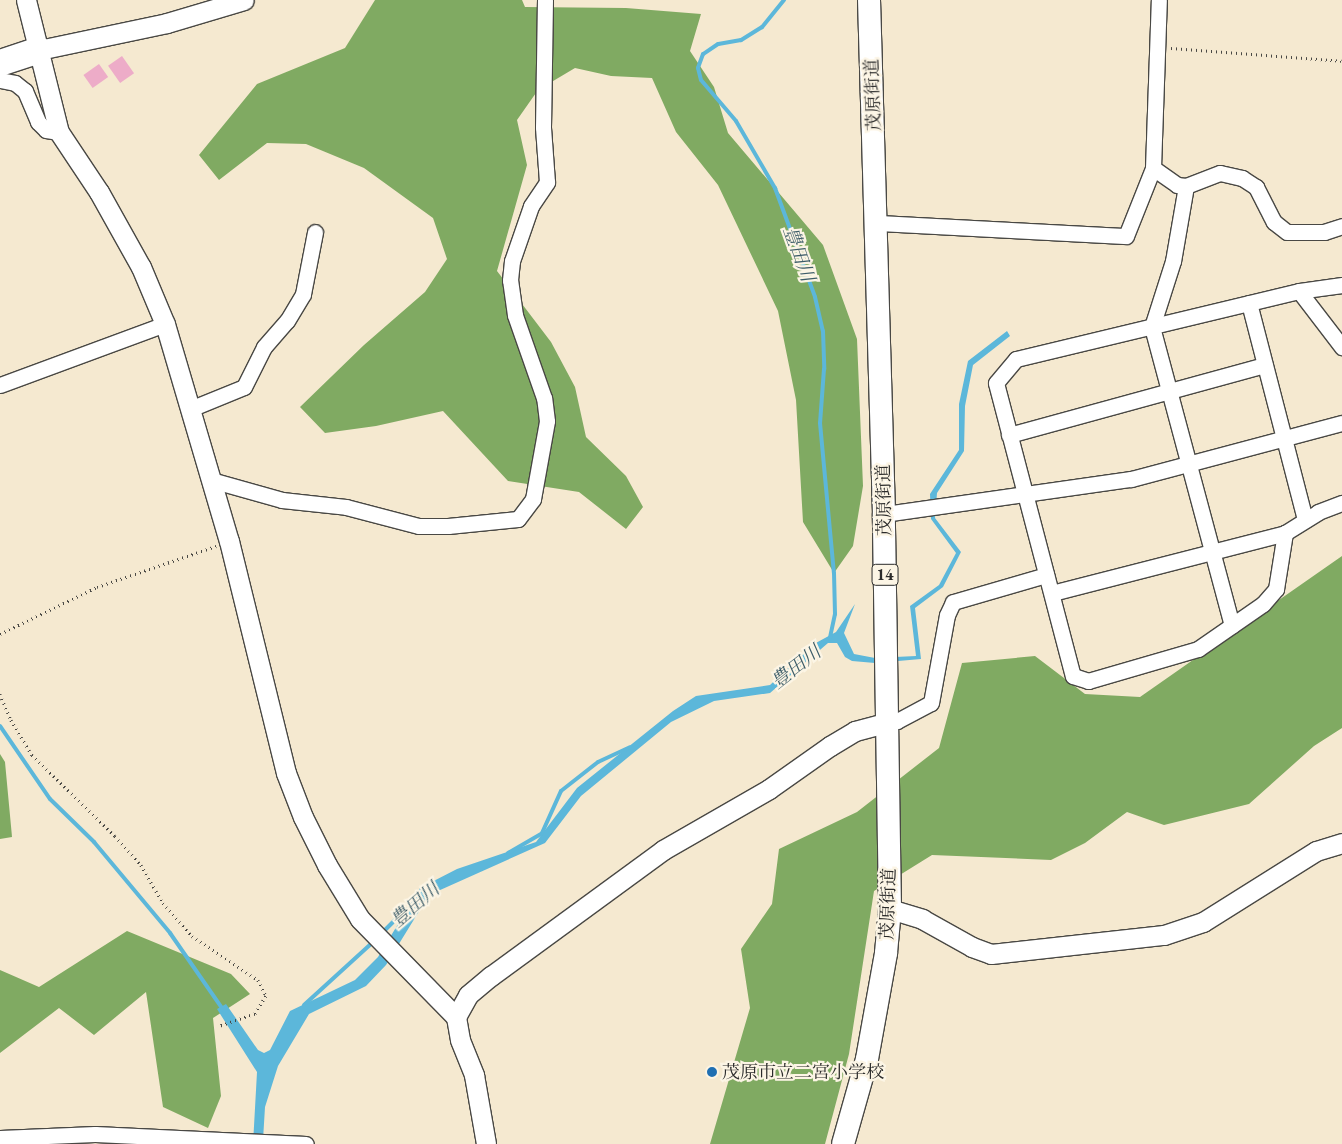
<!DOCTYPE html>
<html>
<head>
<meta charset="utf-8">
<style>
	body { margin:0 }
	#map { position:relative; width:1342px; height:1144px; overflow:hidden; background:#f5e9d0; font-family:"EB Garamond","Noto Serif JP",serif }
	div>[style] { position:absolute }
	[style*='--x'] { left:calc(var(--x)*1px); top:calc(var(--y)*1px); width:calc(var(--w)*1px); rotate:calc(var(--a)*1deg) }
	.forest>* { inset:0; background:#80aa62 }
	.water>* { inset:0; background:#5cb7da }
	.stream>* { height:4px; margin:-2px; padding:0 2px; transform-origin:2px; border-radius:2px; background:#5cb7da }
	.building>* { inset:0; background:#edacc8; transform-origin:0 0 }
	.path>* { height:2.5px; margin-top:-1.25px; transform-origin:0; background:repeating-linear-gradient(90deg,#494844 0 1px,transparent 0 5px) }
	.roads { filter:drop-shadow(1px 0 #494844) drop-shadow(-1px 0 #494844) drop-shadow(0 1px #494844) drop-shadow(0 -1px #494844) }
	.minor>* { height:15px; margin:-7.5px; padding:0 7.5px; transform-origin:7.5px; border-radius:7.5px; background:#fff }
	.tertiary>* { height:19px; margin:-9.5px; padding:0 9.5px; transform-origin:9.5px; border-radius:9.5px; background:#fff }
	.primary>* { height:22px; margin:-11px; padding:0 11px; transform-origin:11px; border-radius:11px; background:#fff }
	.motorway>* { height:26px; margin:-13px; padding:0 13px; transform-origin:13px; border-radius:13px; background:#fff }
	.dots>* { width:14px; height:14px; translate:-50% -50%; box-sizing:border-box; border:2px solid #fcf5e5; border-radius:50% }
	span { translate:-50% -50%; white-space:nowrap; text-align:center; line-height:1.15; -webkit-text-stroke:4.5px #fcf5e5; paint-order:stroke }
	.shield-label span { padding:1px 4px; background:#fcf5e5; border:1px solid; border-radius:4px; -webkit-text-stroke-width:0 }
	.shield-label { font-size:16px; color:#2b2b2b; font-weight:700 }
	.street-label { font-size:18px; color:#2b2b2b }
	.poi-label { font-size:18px; color:#2b2b2b }
	.left { translate:0 -50%; text-align:left }
	.water-label { font-size:19px; color:#3c5c68; font-style:italic }
</style>
</head>
<body>
<div id="map">
	<div class="forest">
		<i style="clip-path:polygon(375px 0,522px 0,525px 7px,626px 8px,701px 14px,690px 51px,714px 87px,728px 133px,823px 245px,857px 339px,863px 486px,853px 546px,834px 573px,803px 522px,796px 400px,778px 311px,718px 185px,676px 132px,652px 78px,611px 76px,575px 68px,538px 90px,517px 120px,527px 165px,497px 271px,551px 342px,575px 387px,586px 437px,626px 476px,643px 507px,626px 529px,579px 492px,508px 481px,443px 411px,376px 426px,325px 433px,300px 407px,364px 345px,425px 292px,447px 259px,433px 218px,364px 168px,306px 144px,267px 143px,219px 180px,199px 155px,257px 84px,345px 48px)"></i>
		<i style="clip-path:polygon(1342px 556px,1342px 728px,1314px 746px,1249px 804px,1164px 825px,1127px 812px,1085px 843px,1051px 860px,932px 855px,874px 891px,849px 1054px,825px 1144px,710px 1144px,750px 1008px,741px 949px,772px 904px,779px 849px,857px 812px,939px 748px,962px 663px,1035px 656px,1085px 694px,1140px 697px)"></i>
		<i style="clip-path:polygon(0 754px,5px 762px,12px 837px,0 839px)"></i>
		<i style="clip-path:polygon(127px 931px,231px 974px,250px 994px,213px 1018px,221px 1096px,208px 1128px,163px 1107px,146px 992px,94px 1035px,59px 1008px,0 1053px,0 970px,39px 987px)"></i>
	</div>
	<div class="water">
		<i style="clip-path:polygon(1007px 331px,1010px 336px,973px 365px,965px 406px,964px 451px,937px 493px,935px 518px,961px 552px,943px 587px,915px 608px,921px 659px,875px 663px,852px 661px,845px 657px,837px 643px,828px 643px,770px 693px,714px 701px,671px 722px,581px 796px,545px 843px,429px 895px,386px 965px,366px 986px,309px 1014px,278px 1066px,265px 1107px,263px 1140px,253px 1144px,257px 1072px,217px 1009px,226px 1004px,258px 1050px,264px 1053px,270px 1050px,290px 1011px,355px 980px,378px 957px,420px 888px,457px 869px,536px 842px,577px 788px,673px 711px,696px 696px,770px 685px,814px 644px,836px 632px,855px 604px,844px 633px,854px 654px,875px 658px,916px 656px,910px 606px,939px 585px,956px 553px,931px 519px,930px 494px,959px 450px,959px 404px,968px 361px)"></i>
	</div>
	<div class="stream">
		<i style="--x:784;--y:0;--w:35;--a:129"></i>
		<i style="--x:762;--y:27;--w:25;--a:148"></i>
		<i style="--x:741;--y:40;--w:23;--a:170"></i>
		<i style="--x:718;--y:44;--w:18;--a:146"></i>
		<i style="--x:703;--y:54;--w:15;--a:110"></i>
		<i style="--x:698;--y:68;--w:12;--a:76"></i>
		<i style="--x:701;--y:80;--w:54;--a:49.5"></i>
		<i style="--x:736;--y:121;--w:78;--a:59.8"></i>
		<i style="--x:775;--y:188;--w:116;--a:69.8"></i>
		<i style="--x:815;--y:297;--w:35;--a:77"></i>
		<i style="--x:823;--y:331;--w:38;--a:88"></i>
		<i style="--x:824;--y:369;--w:54;--a:94.2"></i>
		<i style="--x:820;--y:423;--w:151;--a:84.7"></i>
		<i style="--x:834;--y:573;--w:41;--a:88.6"></i>
		<i style="--x:835;--y:614;--w:25;--a:102"></i>
		<i style="--x:0;--y:726;--w:88;--a:55.6"></i>
		<i style="--x:50;--y:799;--w:62;--a:44.3"></i>
		<i style="--x:94;--y:842;--w:119;--a:50.1"></i>
		<i style="--x:170;--y:933;--w:95;--a:55.3"></i>
		<i style="--x:508;--y:853;--w:39;--a:-30"></i>
		<i style="--x:542;--y:833;--w:46;--a:-65.7"></i>
		<i style="--x:561;--y:791;--w:47;--a:-38.1"></i>
		<i style="--x:598;--y:762;--w:35;--a:-25"></i>
		<i style="--x:381;--y:934;--w:35;--a:-45"></i>
		<i style="--x:304;--y:1005;--w:95;--a:-42.4"></i>
	</div>
	<div class="building">
		<i style="left:122px;top:56px;width:21px;height:17px;rotate:55deg"></i>
		<i style="left:99px;top:64px;width:16px;height:19px;rotate:55deg"></i>
	</div>
	<div class="path">
		<i style="--x:1171;--y:48;--w:171;--a:4.3"></i>
		<i style="--x:0;--y:634;--w:108;--a:-25.9"></i>
		<i style="--x:97;--y:587;--w:126;--a:-19"></i>
		<i style="--x:0;--y:694;--w:28;--a:67"></i>
		<i style="--x:11;--y:720;--w:41;--a:59"></i>
		<i style="--x:32;--y:755;--w:116;--a:44.3"></i>
		<i style="--x:115;--y:836;--w:39;--a:48"></i>
		<i style="--x:141;--y:865;--w:44;--a:59.9"></i>
		<i style="--x:163;--y:903;--w:44;--a:48.7"></i>
		<i style="--x:192;--y:936;--w:79;--a:33.7"></i>
		<i style="--x:258;--y:980;--w:18;--a:63"></i>
		<i style="--x:266;--y:996;--w:21;--a:121"></i>
		<i style="--x:255;--y:1014;--w:39;--a:161"></i>
	</div>
	<div class="roads">
		<div class="minor">
			<i style="--x:0;--y:80;--w:15;--a:11"></i>
			<i style="--x:15;--y:83;--w:13;--a:39"></i>
			<i style="--x:25;--y:91;--w:34;--a:67"></i>
			<i style="--x:38;--y:122;--w:11;--a:45"></i>
			<i style="--x:46;--y:130;--w:13;--a:9"></i>
			<i style="--x:1153;--y:168;--w:29;--a:35"></i>
			<i style="--x:1177;--y:185;--w:9;--a:6"></i>
			<i style="--x:1186;--y:186;--w:36;--a:-21"></i>
			<i style="--x:1220;--y:173;--w:23;--a:13"></i>
			<i style="--x:1242;--y:178;--w:17;--a:33"></i>
			<i style="--x:1256;--y:187;--w:39;--a:63"></i>
			<i style="--x:1274;--y:222;--w:16;--a:38"></i>
			<i style="--x:1287;--y:232;--w:37;--a:0"></i>
			<i style="--x:1324;--y:232;--w:19;--a:-18"></i>
			<i style="--x:1186;--y:186;--w:76;--a:99.8"></i>
			<i style="--x:1173;--y:261;--w:69;--a:107.7"></i>
			<i style="--x:1152;--y:327;--w:309;--a:75"></i>
			<i style="--x:877;--y:223;--w:249;--a:3"></i>
			<i style="--x:1126;--y:236;--w:73;--a:-68.3"></i>
			<i style="--x:1153;--y:168;--w:168;--a:-88"></i>
			<i style="--x:1342;--y:285;--w:43;--a:172.1"></i>
			<i style="--x:1299;--y:291;--w:291;--a:166.5"></i>
			<i style="--x:1016;--y:359;--w:31;--a:130"></i>
			<i style="--x:996;--y:383;--w:303;--a:75.3"></i>
			<i style="--x:1073;--y:676;--w:16;--a:18"></i>
			<i style="--x:1088;--y:681;--w:115;--a:-16.2"></i>
			<i style="--x:1198;--y:649;--w:79;--a:-34.7"></i>
			<i style="--x:1263;--y:604;--w:20;--a:-49"></i>
			<i style="--x:1276;--y:589;--w:57;--a:-80.9"></i>
			<i style="--x:1285;--y:533;--w:39;--a:-32"></i>
			<i style="--x:1318;--y:512;--w:26;--a:-21"></i>
			<i style="--x:1299;--y:291;--w:71;--a:52.5"></i>
			<i style="--x:1249;--y:303;--w:224;--a:75.5"></i>
			<i style="--x:0;--y:385;--w:176;--a:-20.3"></i>
			<i style="--x:190;--y:409;--w:58;--a:-22.2"></i>
			<i style="--x:244;--y:387;--w:45;--a:-63.4"></i>
			<i style="--x:264;--y:347;--w:35;--a:-49"></i>
			<i style="--x:287;--y:321;--w:31;--a:-59"></i>
			<i style="--x:303;--y:294;--w:63;--a:-79"></i>
			<i style="--x:1009;--y:435;--w:265;--a:-15.3"></i>
			<i style="--x:211;--y:480;--w:74;--a:15.7"></i>
			<i style="--x:282;--y:500;--w:64;--a:6.2"></i>
			<i style="--x:346;--y:507;--w:75;--a:14.6"></i>
			<i style="--x:419;--y:526;--w:29;--a:0"></i>
			<i style="--x:448;--y:526;--w:70;--a:-5.7"></i>
			<i style="--x:518;--y:519;--w:25;--a:-53"></i>
			<i style="--x:533;--y:499;--w:79;--a:-79.8"></i>
			<i style="--x:547;--y:421;--w:23;--a:-97"></i>
			<i style="--x:544;--y:398;--w:88;--a:-109.3"></i>
			<i style="--x:515;--y:315;--w:35;--a:-98"></i>
			<i style="--x:510;--y:280;--w:19;--a:-84"></i>
			<i style="--x:512;--y:261;--w:58;--a:-70.9"></i>
			<i style="--x:531;--y:206;--w:29;--a:-56"></i>
			<i style="--x:547;--y:182;--w:55;--a:-94.2"></i>
			<i style="--x:543;--y:127;--w:127;--a:-89.1"></i>
			<i style="--x:884;--y:514;--w:249;--a:-8.1"></i>
			<i style="--x:1131;--y:479;--w:218;--a:-14.9"></i>
			<i style="--x:1052;--y:593;--w:241;--a:-14.4"></i>
			<i style="--x:888;--y:722;--w:9;--a:-6"></i>
			<i style="--x:897;--y:721;--w:38;--a:-28"></i>
			<i style="--x:931;--y:703;--w:89;--a:-79.7"></i>
			<i style="--x:947;--y:615;--w:14;--a:-65"></i>
			<i style="--x:953;--y:602;--w:97;--a:-16.2"></i>
			<i style="--x:0;--y:1138;--w:95;--a:-2.4"></i>
			<i style="--x:95;--y:1134;--w:211;--a:2.7"></i>
		</div>
		<div class="tertiary">
			<i style="--x:26;--y:0;--w:136;--a:76"></i>
			<i style="--x:59;--y:132;--w:72;--a:56.3"></i>
			<i style="--x:99;--y:192;--w:86;--a:60.8"></i>
			<i style="--x:141;--y:267;--w:62;--a:67.2"></i>
			<i style="--x:165;--y:324;--w:226;--a:73.6"></i>
			<i style="--x:229;--y:541;--w:239;--a:76.2"></i>
			<i style="--x:286;--y:773;--w:47;--a:68.9"></i>
			<i style="--x:303;--y:817;--w:54;--a:63.4"></i>
			<i style="--x:327;--y:865;--w:63;--a:58.6"></i>
			<i style="--x:360;--y:919;--w:137;--a:45.6"></i>
			<i style="--x:456;--y:1017;--w:23;--a:80"></i>
			<i style="--x:460;--y:1040;--w:38;--a:68"></i>
			<i style="--x:474;--y:1075;--w:70;--a:80.1"></i>
			<i style="--x:39;--y:50;--w:131;--a:-11.9"></i>
			<i style="--x:167;--y:23;--w:80;--a:-16.6"></i>
			<i style="--x:890;--y:909;--w:34;--a:17"></i>
			<i style="--x:922;--y:919;--w:57;--a:29.2"></i>
			<i style="--x:972;--y:947;--w:20;--a:20"></i>
			<i style="--x:991;--y:954;--w:174;--a:-6.3"></i>
			<i style="--x:1164;--y:935;--w:41;--a:-18.4"></i>
			<i style="--x:1203;--y:922;--w:133;--a:-32.1"></i>
			<i style="--x:1316;--y:851;--w:27;--a:-17"></i>
			<i style="--x:456;--y:1017;--w:25;--a:-61"></i>
			<i style="--x:468;--y:995;--w:30;--a:-40"></i>
			<i style="--x:491;--y:976;--w:213;--a:-36.2"></i>
			<i style="--x:663;--y:850;--w:122;--a:-29.9"></i>
			<i style="--x:769;--y:789;--w:75;--a:-35.2"></i>
			<i style="--x:830;--y:746;--w:29;--a:-31"></i>
			<i style="--x:855;--y:731;--w:34;--a:-15"></i>
		</div>
		<div class="primary">
			<i style="--x:843;--y:1144;--w:88;--a:-74.2"></i>
			<i style="--x:867;--y:1059;--w:108;--a:-79.8"></i>
			<i style="--x:886;--y:953;--w:44;--a:-84.8"></i>
			<i style="--x:890;--y:909;--w:395;--a:-90.9"></i>
			<i style="--x:884;--y:514;--w:514;--a:-91.67"></i>
		</div>
		<div class="motorway">
			<i style="--x:0;--y:63;--w:41;--a:-18.4"></i>
		</div>
	</div>
	<div class="dots">
		<i style="left:712px;top:1072px;background:#1f6fb2"></i>
	</div>
	<div class="shield-label">
		<span style="left:885px;top:575px">14</span>
	</div>
	<div class="street-label">
		<span style="left:873px;top:95px;rotate:-92deg">茂原街道</span>
		<span style="left:884px;top:500px;rotate:-91deg">茂原街道</span>
		<span style="left:888px;top:904px;rotate:-88deg">茂原街道</span>
	</div>
	<div class="poi-label">
		<span class="left" style="left:722px;top:1072px">茂原市立二宮小学校</span>
	</div>
	<div class="water-label">
		<span style="left:799px;top:254px;rotate:70deg">豊田川</span>
		<span style="left:796px;top:667px;rotate:-38deg">豊田川</span>
		<span style="left:415px;top:905px;rotate:-41deg">豊田川</span>
	</div>
</div>
</body>
</html>
